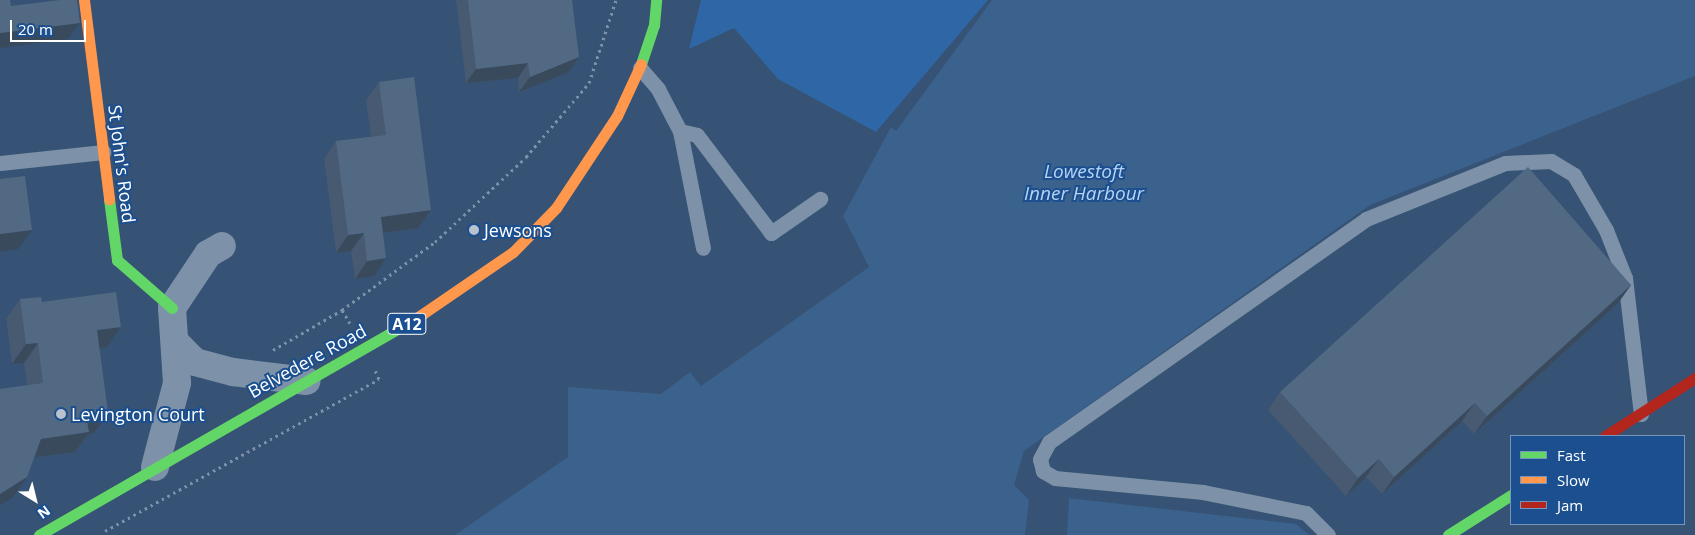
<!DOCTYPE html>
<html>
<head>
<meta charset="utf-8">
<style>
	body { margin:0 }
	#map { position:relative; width:1695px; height:535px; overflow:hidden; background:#365274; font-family:"Open Sans",sans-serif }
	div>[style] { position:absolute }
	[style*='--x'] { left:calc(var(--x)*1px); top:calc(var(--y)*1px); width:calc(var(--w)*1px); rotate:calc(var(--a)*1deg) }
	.green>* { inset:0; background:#2f66a5 }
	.water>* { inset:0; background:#3b618d }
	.path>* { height:3px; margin-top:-1.5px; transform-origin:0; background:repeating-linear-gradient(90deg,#7d92a8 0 2.5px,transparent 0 6.5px) }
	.lane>* { height:15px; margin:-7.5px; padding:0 7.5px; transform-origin:7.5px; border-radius:7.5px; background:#7d92a8 }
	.street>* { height:28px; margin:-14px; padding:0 14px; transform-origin:14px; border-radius:14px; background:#7d92a8 }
	.fast>* { height:11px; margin:-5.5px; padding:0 5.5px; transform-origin:5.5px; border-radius:5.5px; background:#63d668 }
	.slow>* { height:11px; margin:-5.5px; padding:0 5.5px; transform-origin:5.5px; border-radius:5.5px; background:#ff974d }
	.jam>* { height:11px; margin:-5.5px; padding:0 5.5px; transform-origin:5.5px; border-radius:5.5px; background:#b3261e }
	.wall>* { inset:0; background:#475a72 }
	.shaded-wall>* { inset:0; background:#394a5c }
	.building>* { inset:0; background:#526984 }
	.dots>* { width:14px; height:14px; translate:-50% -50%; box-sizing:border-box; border:2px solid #1b4f8f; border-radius:50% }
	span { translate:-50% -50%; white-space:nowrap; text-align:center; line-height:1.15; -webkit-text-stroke:4px #1b4f8f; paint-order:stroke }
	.shield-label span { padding:1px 4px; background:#1b4f8f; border:1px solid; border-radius:4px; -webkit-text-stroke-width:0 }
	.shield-label { font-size:16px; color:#fff; font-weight:700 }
	.street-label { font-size:18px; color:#fff }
	.poi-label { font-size:18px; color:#fff }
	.left { translate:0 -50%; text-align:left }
	.water-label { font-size:19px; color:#b5d3f5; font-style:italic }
	.legend { position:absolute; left:1510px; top:435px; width:175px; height:90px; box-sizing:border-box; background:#1b4f8f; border:1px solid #7695bc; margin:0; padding:6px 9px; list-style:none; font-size:15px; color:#fff }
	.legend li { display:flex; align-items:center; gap:10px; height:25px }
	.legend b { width:25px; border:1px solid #7695bc }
	.north { position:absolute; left:10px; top:475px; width:50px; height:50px; -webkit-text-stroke:4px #1b4f8f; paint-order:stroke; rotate:144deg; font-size:14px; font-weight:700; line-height:20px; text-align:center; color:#fff }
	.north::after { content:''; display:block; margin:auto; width:18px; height:22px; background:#fff; clip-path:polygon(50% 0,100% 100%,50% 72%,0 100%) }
	.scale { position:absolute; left:10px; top:20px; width:76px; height:22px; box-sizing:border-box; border:2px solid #fff; border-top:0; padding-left:6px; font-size:15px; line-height:18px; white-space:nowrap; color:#fff; -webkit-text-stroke:4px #1b4f8f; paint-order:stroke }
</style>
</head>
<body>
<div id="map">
	<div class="green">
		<i style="clip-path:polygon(701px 0,988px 0,876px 132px,778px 79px,734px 28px,689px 49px)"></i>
	</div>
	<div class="water">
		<i style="clip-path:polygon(992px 0,1695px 0,1695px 76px,1370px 205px,1024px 451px,1014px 485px,1029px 500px,1025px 535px,455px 535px,568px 457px,568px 387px,661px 394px,690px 372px,701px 386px,869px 267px,843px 216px,891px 127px,896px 131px)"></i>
		<i style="clip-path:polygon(1069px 498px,1296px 524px,1309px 535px,1067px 535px)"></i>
	</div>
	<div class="path">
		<i style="--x:342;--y:310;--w:17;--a:59"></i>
		<i style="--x:273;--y:350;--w:80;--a:-30.1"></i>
		<i style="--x:342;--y:310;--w:115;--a:-36.2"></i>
		<i style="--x:435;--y:242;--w:125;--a:-43"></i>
		<i style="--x:526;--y:157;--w:97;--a:-49.6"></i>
		<i style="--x:589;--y:83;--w:87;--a:-72"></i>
		<i style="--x:105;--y:531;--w:313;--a:-29"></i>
		<i style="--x:379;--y:379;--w:10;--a:-114"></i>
	</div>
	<div class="lane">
		<i style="--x:640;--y:68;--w:28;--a:49"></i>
		<i style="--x:658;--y:89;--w:47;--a:62.4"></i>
		<i style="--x:680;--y:131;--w:119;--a:78.9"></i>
		<i style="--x:680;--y:131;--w:17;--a:13"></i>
		<i style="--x:697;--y:135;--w:123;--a:52.9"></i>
		<i style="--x:771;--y:233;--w:60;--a:-34.8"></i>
		<i style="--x:0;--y:163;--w:104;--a:-6.1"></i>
		<i style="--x:1328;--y:535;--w:31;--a:-135"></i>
		<i style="--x:1306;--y:513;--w:105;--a:-168.5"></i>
		<i style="--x:1203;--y:492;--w:149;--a:-174.6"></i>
		<i style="--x:1055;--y:478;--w:14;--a:-150"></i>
		<i style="--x:1043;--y:471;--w:12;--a:-104"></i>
		<i style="--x:1040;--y:459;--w:19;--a:-62"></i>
		<i style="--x:1049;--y:442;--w:388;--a:-35.1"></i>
		<i style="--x:1366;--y:219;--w:150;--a:-21.9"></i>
		<i style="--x:1505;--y:163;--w:46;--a:-2.5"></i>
		<i style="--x:1551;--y:161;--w:27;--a:31"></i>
		<i style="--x:1574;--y:175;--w:64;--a:59.8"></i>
		<i style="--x:1606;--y:230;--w:52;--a:68.4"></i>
		<i style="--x:1625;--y:278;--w:137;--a:83.3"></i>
	</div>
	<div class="street">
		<i style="--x:175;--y:342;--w:28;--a:45"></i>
		<i style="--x:195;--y:362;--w:39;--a:15"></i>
		<i style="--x:233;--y:372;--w:74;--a:7"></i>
		<i style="--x:155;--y:467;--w:87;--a:-75.3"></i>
		<i style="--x:177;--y:383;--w:75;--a:-93.8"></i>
		<i style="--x:172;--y:308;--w:65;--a:-56.3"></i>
		<i style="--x:208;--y:254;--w:16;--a:-30"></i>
	</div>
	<div class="fast">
		<i style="--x:641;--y:64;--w:41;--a:-71.6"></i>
		<i style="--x:654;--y:25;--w:25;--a:-85"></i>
		<i style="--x:109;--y:199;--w:62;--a:82.5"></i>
		<i style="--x:117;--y:260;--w:73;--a:41.1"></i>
		<i style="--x:39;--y:535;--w:437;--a:-29.9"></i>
		<i style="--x:1448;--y:535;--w:75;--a:-32.4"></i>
	</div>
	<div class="slow">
		<i style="--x:84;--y:0;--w:201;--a:82.8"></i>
		<i style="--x:418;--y:317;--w:115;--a:-34.4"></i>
		<i style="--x:513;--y:252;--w:62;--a:-45.7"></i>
		<i style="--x:556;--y:208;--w:110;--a:-56.5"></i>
		<i style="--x:617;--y:116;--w:57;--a:-65.2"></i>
	</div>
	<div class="jam">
		<i style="--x:1605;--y:436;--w:107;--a:-32.8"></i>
	</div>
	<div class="wall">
		<i style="clip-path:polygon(456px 0,572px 0,569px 72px,519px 92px,518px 78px,466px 83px)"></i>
		<i style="clip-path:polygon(379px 82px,431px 210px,418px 228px,383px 233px,374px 276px,355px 279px,351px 251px,336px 253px,324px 159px,336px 141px,371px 137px,366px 100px)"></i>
		<i style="clip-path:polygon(1631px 285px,1618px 303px,1474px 434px,1462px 421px,1382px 494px,1366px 477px,1346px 496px,1268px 410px,1280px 392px)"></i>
		<i style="clip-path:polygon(20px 299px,42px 302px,121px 327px,107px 347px,99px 348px,108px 413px,94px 433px,88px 434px,75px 452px,34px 457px,13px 497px,27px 385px,24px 363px,12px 364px,6px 319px)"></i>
	</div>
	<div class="shaded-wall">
		<i style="clip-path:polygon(80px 23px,68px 39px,0 48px,0 33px)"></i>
		<i style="clip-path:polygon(579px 57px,569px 72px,519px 92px,530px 77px)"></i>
		<i style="clip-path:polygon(528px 63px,518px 78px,466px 83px,476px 69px)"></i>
		<i style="clip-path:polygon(431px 210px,418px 228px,368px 235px,381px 217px)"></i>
		<i style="clip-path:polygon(32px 230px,18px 249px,0 252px,0 234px)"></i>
		<i style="clip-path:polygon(364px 233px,351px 251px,336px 253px,348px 235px)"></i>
		<i style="clip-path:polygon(386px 258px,374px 276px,355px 279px,367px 261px)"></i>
		<i style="clip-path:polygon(1631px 285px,1618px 303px,1474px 434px,1487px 416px)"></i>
		<i style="clip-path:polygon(121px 327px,107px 347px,83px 350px,97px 330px)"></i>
		<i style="clip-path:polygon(38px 343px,24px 363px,12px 364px,26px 344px)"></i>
		<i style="clip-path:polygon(1475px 403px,1462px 421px,1382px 494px,1394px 477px)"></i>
		<i style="clip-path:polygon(108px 413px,94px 433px,88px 434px,75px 452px,27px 458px,41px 439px,86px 416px)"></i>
		<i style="clip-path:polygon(1379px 459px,1366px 477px,1346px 496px,1358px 478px)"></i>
		<i style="clip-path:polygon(27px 477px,13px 497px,0 505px,0 494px)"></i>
	</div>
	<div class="building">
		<i style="clip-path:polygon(0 0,10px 0,11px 6px,60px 0,77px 0,80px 23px,0 33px)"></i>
		<i style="clip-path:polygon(468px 0,572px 0,579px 57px,530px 77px,528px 63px,476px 69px)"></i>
		<i style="clip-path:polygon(414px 77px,431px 210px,381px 217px,386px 258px,367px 261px,364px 233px,348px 235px,336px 141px,386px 135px,379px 82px)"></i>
		<i style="clip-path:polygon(1528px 167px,1631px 285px,1487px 416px,1475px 403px,1394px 477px,1379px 459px,1358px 478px,1280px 392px)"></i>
		<i style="clip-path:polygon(25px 176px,32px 230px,0 234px,0 179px)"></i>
		<i style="clip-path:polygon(116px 292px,121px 327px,97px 330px,108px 413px,86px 416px,89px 432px,41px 439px,27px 477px,0 494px,0 389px,43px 383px,38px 343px,26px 344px,20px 299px,41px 297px,42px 302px)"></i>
	</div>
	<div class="dots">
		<i style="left:474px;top:230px;background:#b9c2ce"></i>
		<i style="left:61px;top:414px;background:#b9c2ce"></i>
	</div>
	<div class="shield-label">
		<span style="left:407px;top:324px">A12</span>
	</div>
	<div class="street-label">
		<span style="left:122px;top:164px;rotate:83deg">St John's Road</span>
		<span style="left:307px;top:361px;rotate:-29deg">Belvedere Road</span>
	</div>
	<div class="poi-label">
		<span class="left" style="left:484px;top:230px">Jewsons</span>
		<span class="left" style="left:71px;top:414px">Levington Court</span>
	</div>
	<div class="water-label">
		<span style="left:1084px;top:183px">Lowestoft<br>Inner Harbour</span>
	</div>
	<ul class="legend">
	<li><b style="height:6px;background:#63d668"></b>Fast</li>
	<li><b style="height:6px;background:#ff974d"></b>Slow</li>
	<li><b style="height:6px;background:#b3261e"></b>Jam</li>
	</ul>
	<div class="north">N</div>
	<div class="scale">20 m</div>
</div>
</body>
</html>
